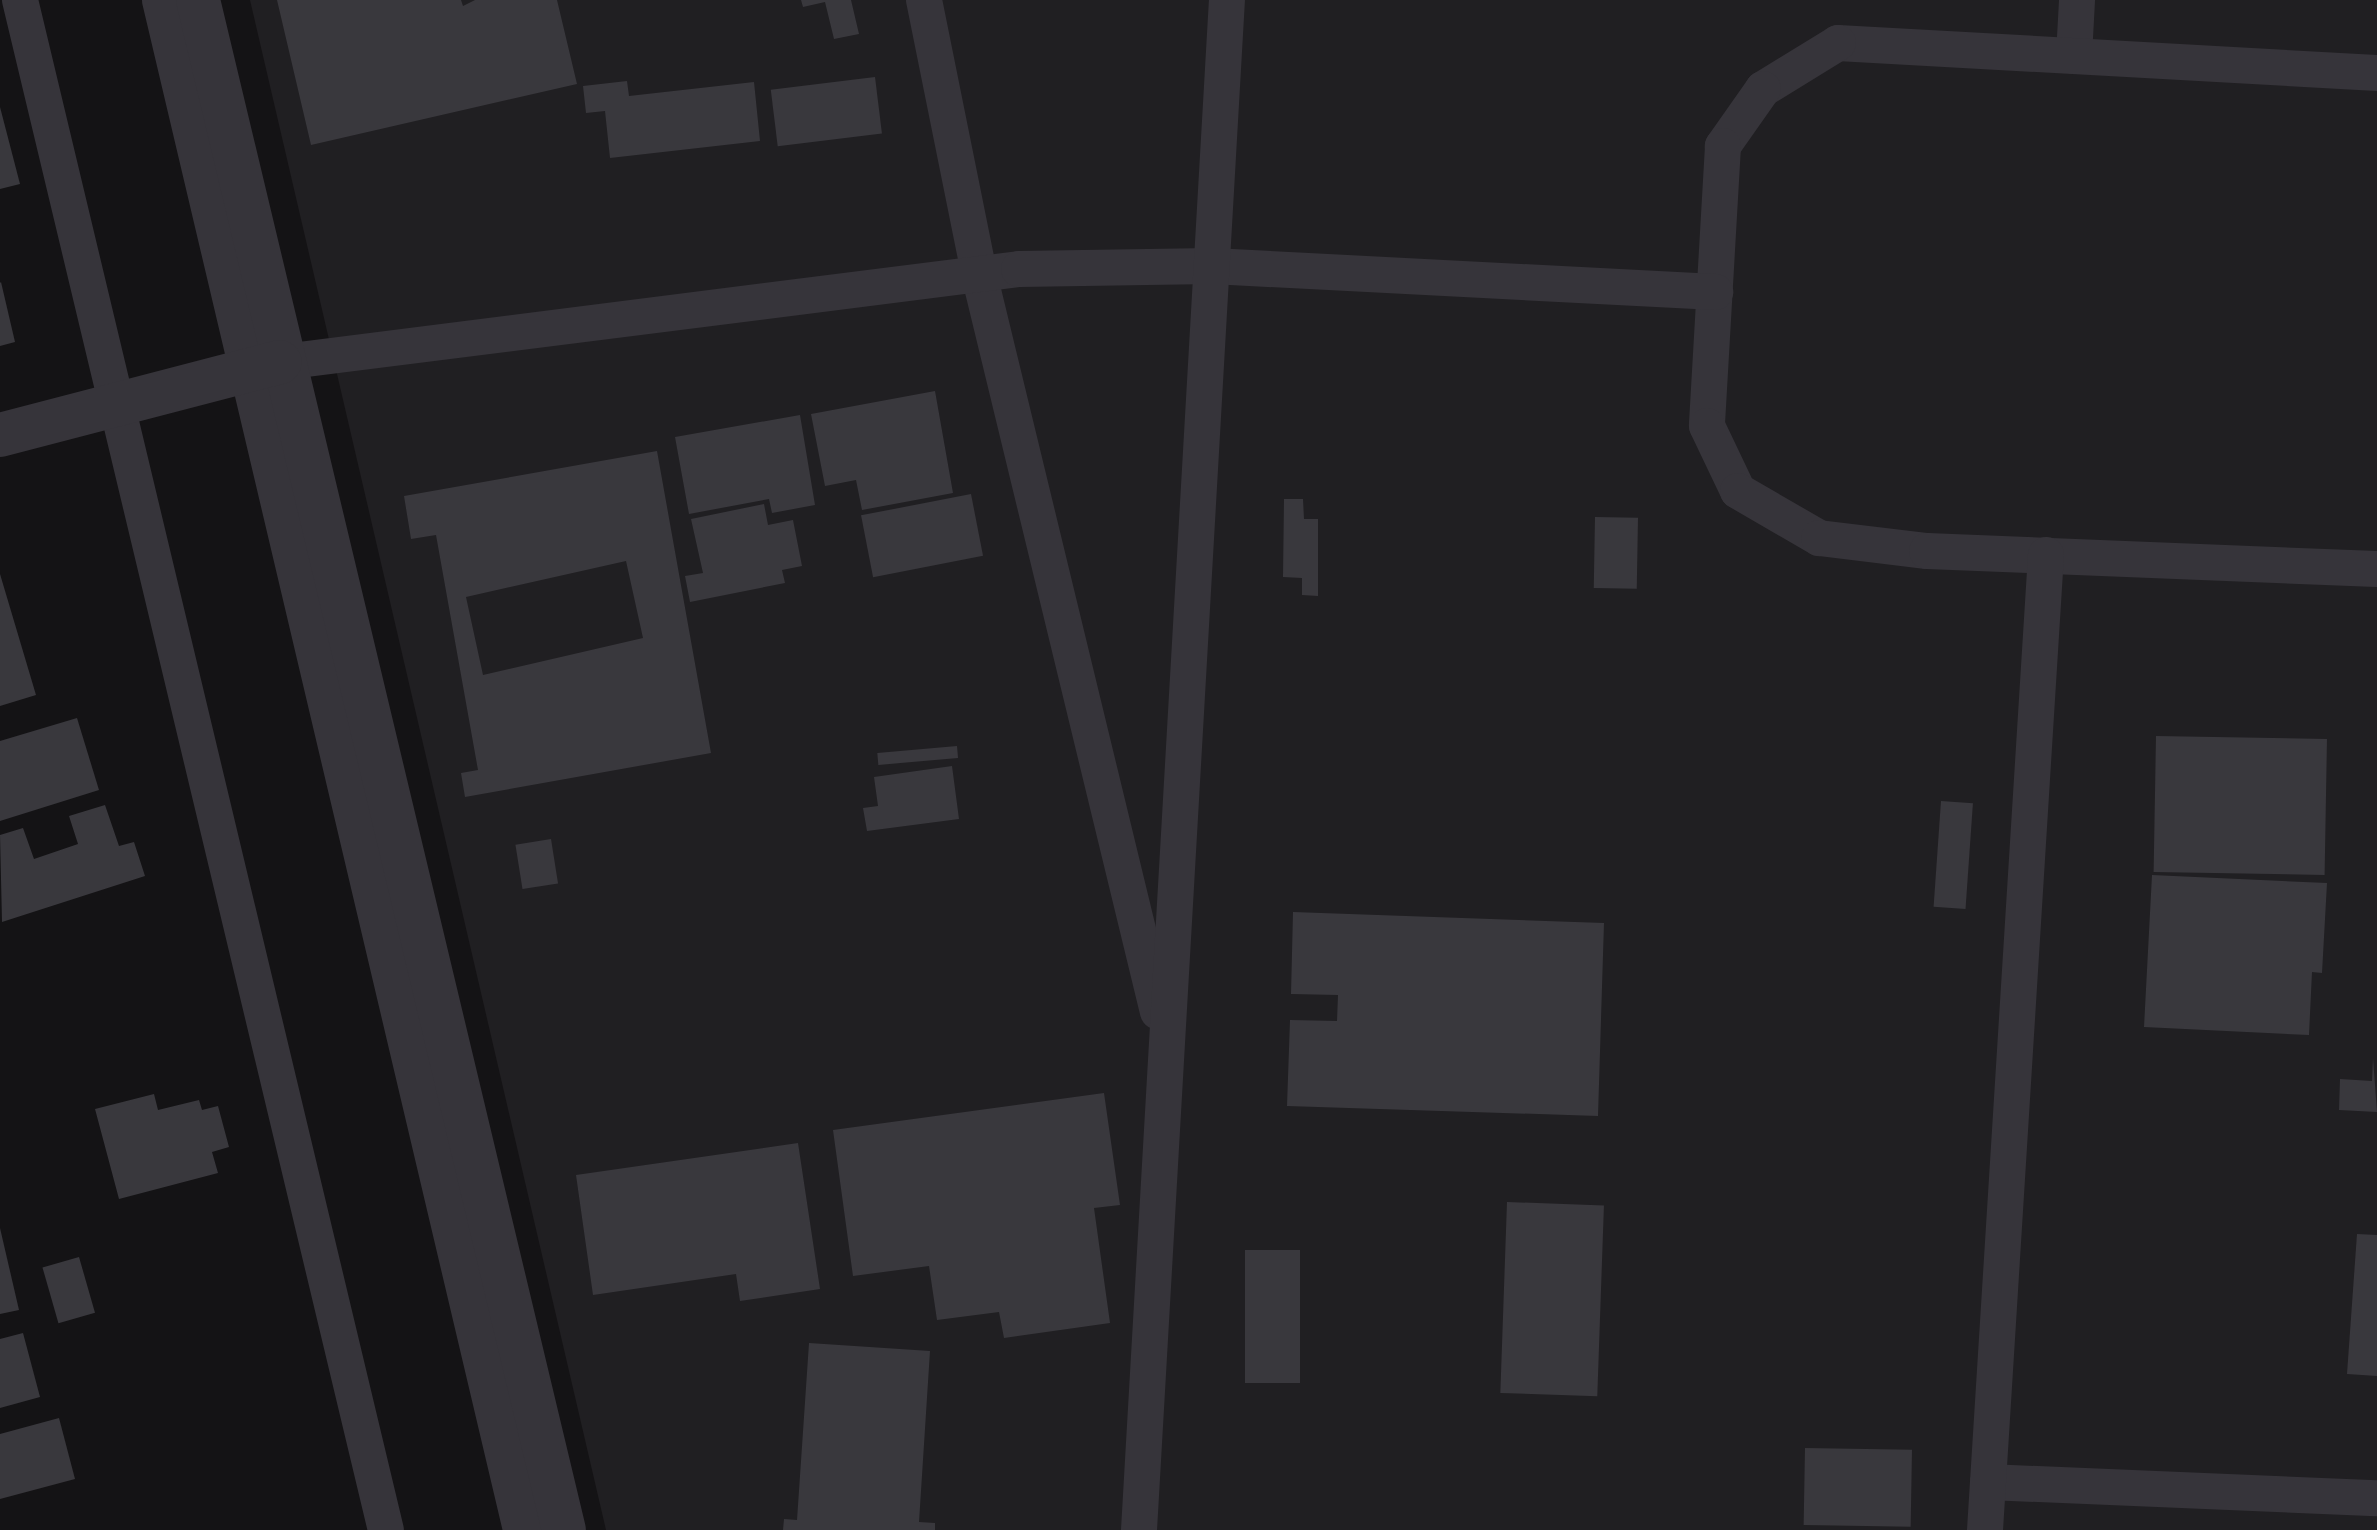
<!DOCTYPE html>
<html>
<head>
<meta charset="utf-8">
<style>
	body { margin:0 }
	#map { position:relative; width:2377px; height:1530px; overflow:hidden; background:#141315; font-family:"Exo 2",sans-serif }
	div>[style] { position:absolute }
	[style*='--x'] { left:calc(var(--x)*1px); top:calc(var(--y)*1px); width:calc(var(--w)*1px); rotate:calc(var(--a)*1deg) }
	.built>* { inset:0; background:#201f22 }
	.building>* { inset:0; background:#39383d; transform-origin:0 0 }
	.minor>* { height:36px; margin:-18px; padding:0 18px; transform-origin:18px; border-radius:18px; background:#36343a }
	.tertiary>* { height:44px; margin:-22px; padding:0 22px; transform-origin:22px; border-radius:22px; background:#36343a }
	span { translate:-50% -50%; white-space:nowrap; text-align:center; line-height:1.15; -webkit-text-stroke:7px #0f0e10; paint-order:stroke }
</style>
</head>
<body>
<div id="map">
	<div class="built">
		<i style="clip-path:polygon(250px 0,2377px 0,2377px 1530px,606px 1530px)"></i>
	</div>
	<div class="building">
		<i style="clip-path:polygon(277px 0,461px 0,463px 6px,475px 0,557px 0,577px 84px,311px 145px)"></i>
		<i style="clip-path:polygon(801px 0,851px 0,859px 34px,834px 39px,825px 2px,803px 7px)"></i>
		<i style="left:875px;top:77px;width:57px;height:105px;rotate:83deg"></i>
		<i style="clip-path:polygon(627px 81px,629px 96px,754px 82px,760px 141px,610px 158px,605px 111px,586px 113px,583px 86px)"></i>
		<i style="clip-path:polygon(0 107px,20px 184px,0 189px)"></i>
		<i style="clip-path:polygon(1px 282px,15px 342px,0 346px,0 283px)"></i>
		<i style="clip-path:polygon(935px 391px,953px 493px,862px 510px,856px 480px,825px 486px,811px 414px)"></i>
		<i style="clip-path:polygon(800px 415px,815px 505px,772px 513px,769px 499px,689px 514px,675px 437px)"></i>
		<i style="clip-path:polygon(evenodd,657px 451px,711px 753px,465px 797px,461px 773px,478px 770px,436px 535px,411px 539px,404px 496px,657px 451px,626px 561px,643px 638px,483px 675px,466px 597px,626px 561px)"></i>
		<i style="left:971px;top:494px;width:63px;height:112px;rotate:79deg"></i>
		<i style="clip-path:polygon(1284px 499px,1303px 499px,1304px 519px,1318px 519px,1318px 596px,1302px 595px,1302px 578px,1283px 577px)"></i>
		<i style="clip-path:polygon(764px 504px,768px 525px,793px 520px,802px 566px,782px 570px,785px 583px,690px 602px,685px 576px,703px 573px,691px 519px)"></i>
		<i style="left:1595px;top:517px;width:43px;height:71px;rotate:1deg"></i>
		<i style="clip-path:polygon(0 574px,36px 695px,0 706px)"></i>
		<i style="clip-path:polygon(77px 718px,99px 790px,0 821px,0 741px)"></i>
		<i style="left:2156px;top:736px;width:171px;height:136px;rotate:1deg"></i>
		<i style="left:957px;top:746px;width:12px;height:80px;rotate:85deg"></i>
		<i style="clip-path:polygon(952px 766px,959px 819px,867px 831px,863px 808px,878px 806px,874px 777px)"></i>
		<i style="left:1941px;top:801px;width:32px;height:106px;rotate:4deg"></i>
		<i style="clip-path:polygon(105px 805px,119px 846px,134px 842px,145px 876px,2px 922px,0 835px,23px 828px,34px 859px,78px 844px,69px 816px)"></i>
		<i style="left:551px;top:839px;width:45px;height:36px;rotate:81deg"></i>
		<i style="clip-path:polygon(2152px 875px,2327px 883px,2322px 973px,2312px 972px,2309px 1035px,2144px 1027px)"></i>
		<i style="clip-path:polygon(1293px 912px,1604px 923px,1598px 1116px,1287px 1106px,1290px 1020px,1337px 1021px,1338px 995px,1291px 994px)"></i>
		<i style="clip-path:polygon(2373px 1058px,2377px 1112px,2339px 1110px,2340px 1079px,2372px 1081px)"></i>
		<i style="clip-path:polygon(1104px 1093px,1120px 1205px,1094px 1208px,1110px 1323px,1004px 1338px,999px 1312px,937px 1320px,929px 1266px,853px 1276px,833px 1130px)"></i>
		<i style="clip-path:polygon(154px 1094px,158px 1110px,199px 1100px,202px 1110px,218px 1106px,229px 1147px,212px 1152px,218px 1173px,119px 1199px,95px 1109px)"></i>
		<i style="clip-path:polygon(798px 1143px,820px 1289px,740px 1301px,736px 1274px,593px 1295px,576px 1175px)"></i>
		<i style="left:1507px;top:1202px;width:97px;height:191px;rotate:2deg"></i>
		<i style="clip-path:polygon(0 1228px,19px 1310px,0 1314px)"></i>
		<i style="clip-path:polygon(2357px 1234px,2377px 1235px,2377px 1376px,2347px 1374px)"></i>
		<i style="left:1245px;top:1250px;width:55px;height:133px"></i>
		<i style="left:79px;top:1257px;width:58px;height:38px;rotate:74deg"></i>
		<i style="clip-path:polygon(23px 1333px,40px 1397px,0 1408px,0 1339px)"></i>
		<i style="clip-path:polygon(809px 1343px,930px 1351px,919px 1522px,935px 1523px,935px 1530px,783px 1530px,784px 1519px,797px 1520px)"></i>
		<i style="clip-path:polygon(59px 1418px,75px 1479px,0 1499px,0 1434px)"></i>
		<i style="left:1805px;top:1448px;width:107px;height:77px;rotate:1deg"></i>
	</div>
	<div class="minor">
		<i style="--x:20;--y:0;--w:1573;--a:76.55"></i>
		<i style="--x:924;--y:0;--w:279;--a:78.6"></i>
		<i style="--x:979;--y:274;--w:759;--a:76.37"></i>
		<i style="--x:2074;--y:56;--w:56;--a:-86.9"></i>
		<i style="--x:2377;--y:73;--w:540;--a:-176.81"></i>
		<i style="--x:1838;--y:43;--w:88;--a:148.5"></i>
		<i style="--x:1763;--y:89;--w:70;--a:125.1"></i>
		<i style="--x:1723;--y:146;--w:280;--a:93.3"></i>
		<i style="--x:1707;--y:426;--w:72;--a:64.5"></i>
		<i style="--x:1738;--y:491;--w:94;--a:30.1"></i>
		<i style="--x:1819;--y:538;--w:109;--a:6.9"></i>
		<i style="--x:1927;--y:551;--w:450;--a:2.3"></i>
		<i style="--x:283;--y:362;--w:742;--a:-7.2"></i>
		<i style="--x:1019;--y:269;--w:193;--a:-0.9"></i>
		<i style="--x:1212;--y:266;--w:504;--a:2.96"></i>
		<i style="--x:1988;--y:1482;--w:389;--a:2.4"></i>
		<i style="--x:1139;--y:1530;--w:1533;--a:-86.71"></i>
		<i style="--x:1985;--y:1530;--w:977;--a:-86.42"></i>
	</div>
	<div class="tertiary">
		<i style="--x:164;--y:0;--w:1572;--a:76.72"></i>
		<i style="--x:198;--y:0;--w:1573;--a:76.55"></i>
		<i style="--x:0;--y:435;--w:289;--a:-14.6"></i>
	</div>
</div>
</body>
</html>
